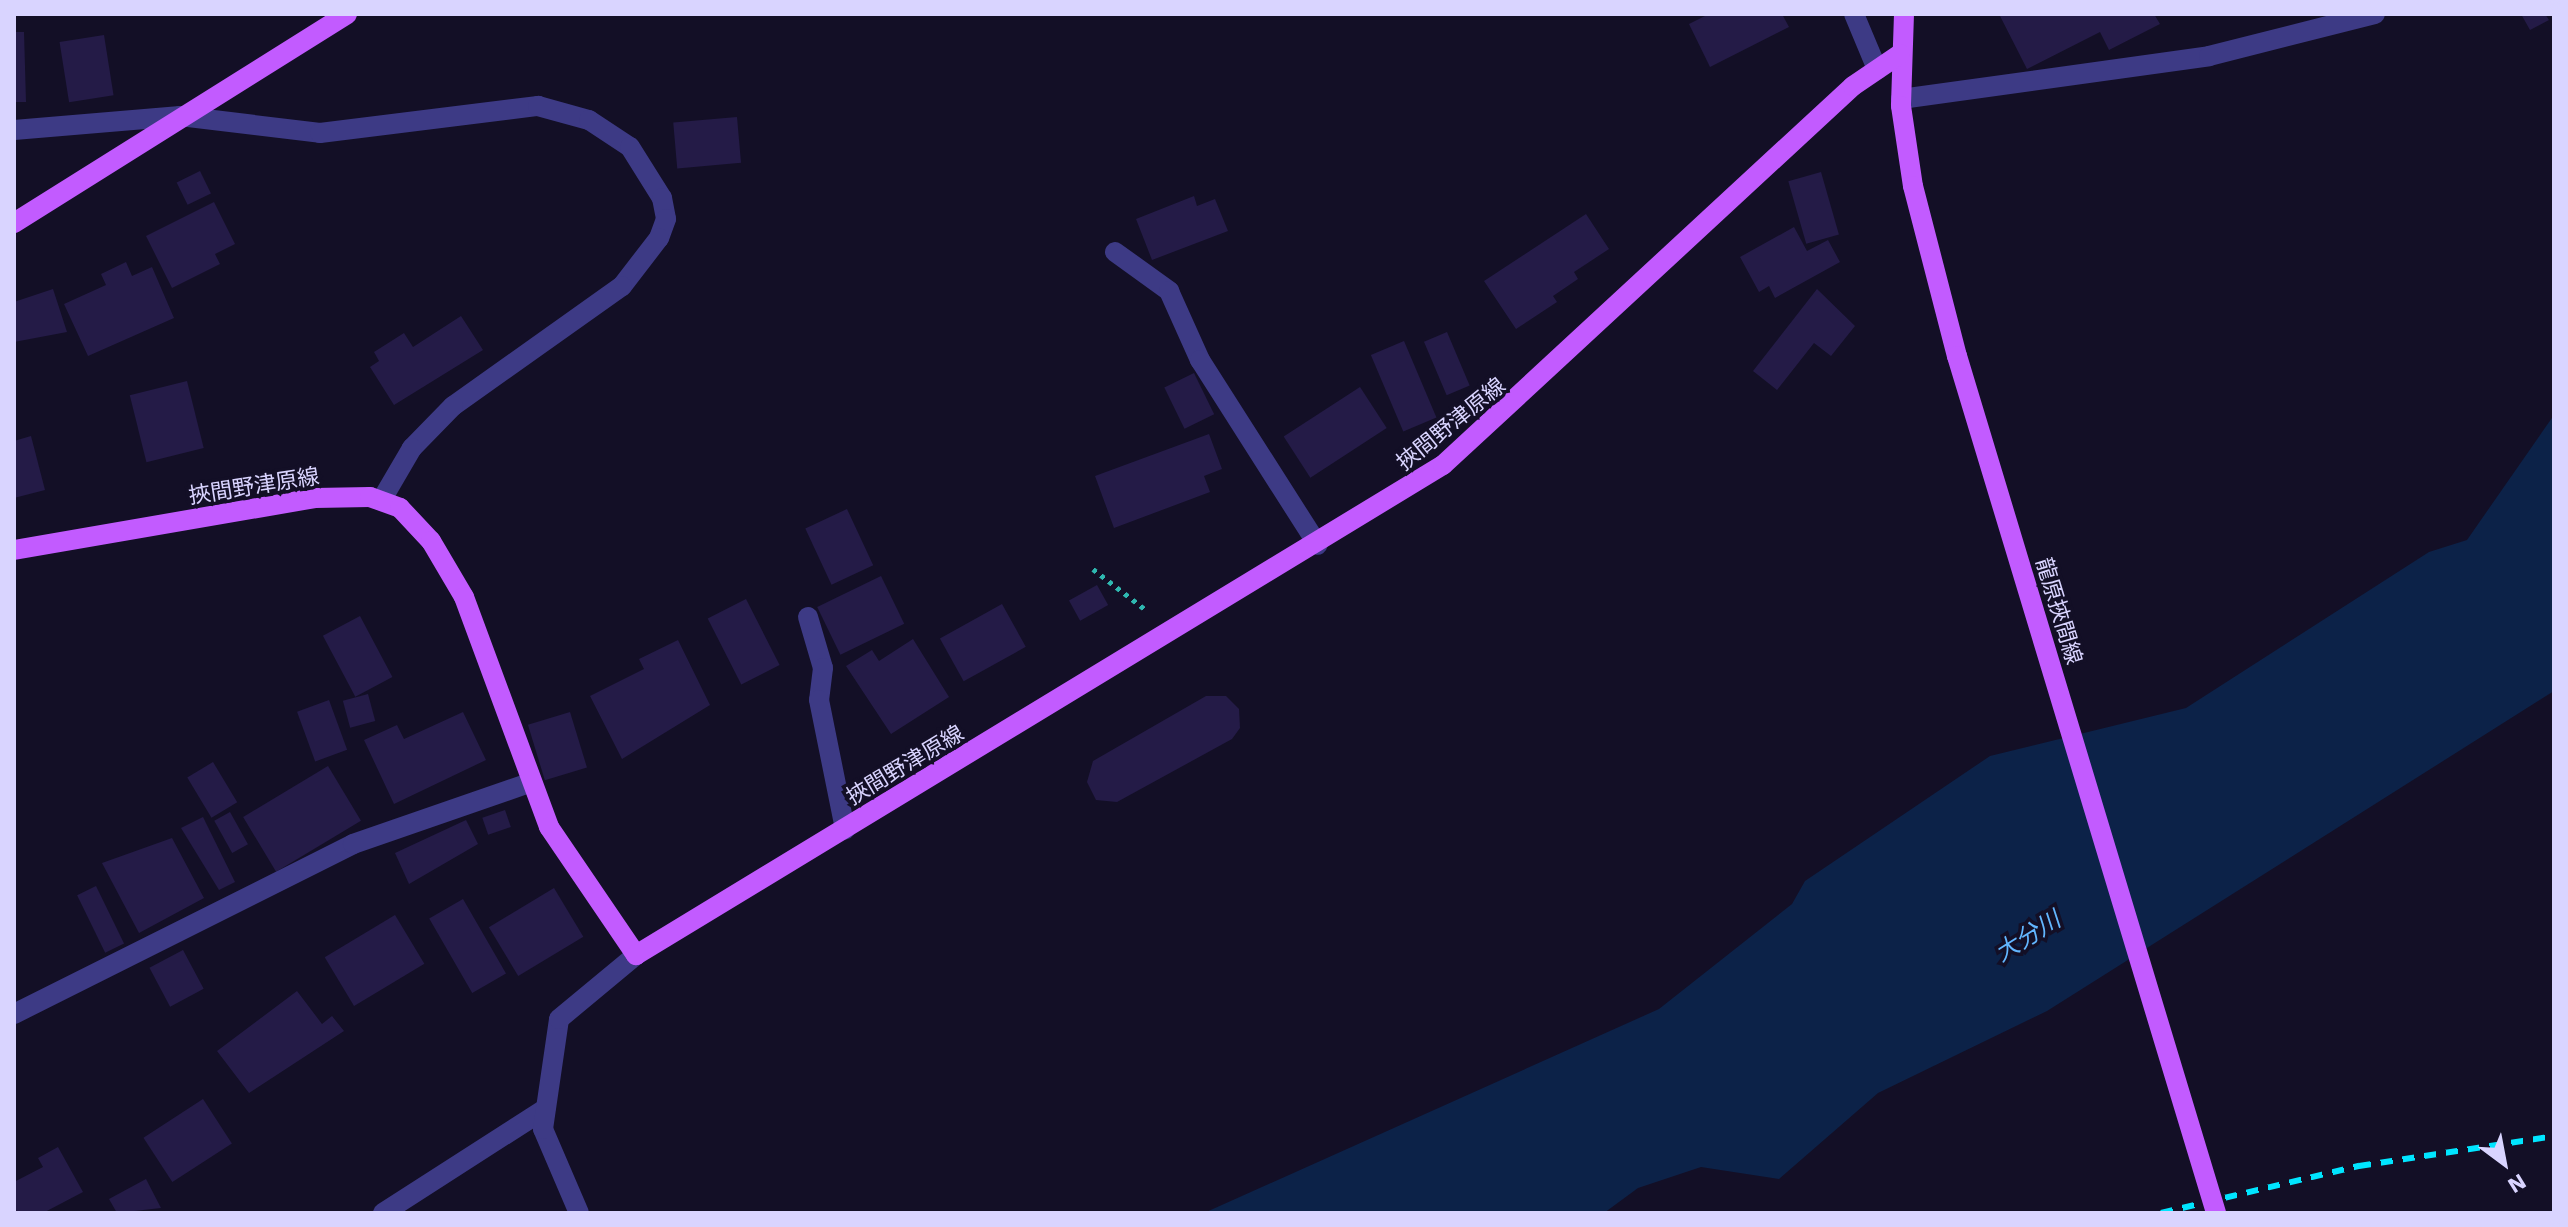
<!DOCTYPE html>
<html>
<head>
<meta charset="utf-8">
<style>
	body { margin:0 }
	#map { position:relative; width:2568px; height:1227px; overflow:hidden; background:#130f26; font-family:"Work Sans","Noto Sans JP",sans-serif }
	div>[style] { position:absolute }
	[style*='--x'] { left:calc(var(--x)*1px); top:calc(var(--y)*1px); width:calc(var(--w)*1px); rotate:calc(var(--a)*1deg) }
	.water>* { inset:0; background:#0c2248 }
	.building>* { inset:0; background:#241b47; transform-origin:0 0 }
	.path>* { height:5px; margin-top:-2.5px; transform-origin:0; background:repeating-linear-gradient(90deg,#2fb8b0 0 4px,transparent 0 10px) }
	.minor>* { height:20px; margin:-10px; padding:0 10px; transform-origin:10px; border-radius:10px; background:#3d3a85 }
	.major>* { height:20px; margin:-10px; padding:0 10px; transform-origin:10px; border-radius:10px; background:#c25bff }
	.rail>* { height:6px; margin-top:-3px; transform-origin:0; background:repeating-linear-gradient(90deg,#00e5ff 0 12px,transparent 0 22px) }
	.major-bridge>* { height:20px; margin:-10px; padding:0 10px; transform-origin:10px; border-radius:10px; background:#c25bff }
	span { translate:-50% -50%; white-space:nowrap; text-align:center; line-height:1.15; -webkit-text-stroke:7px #130f26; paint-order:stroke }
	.street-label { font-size:22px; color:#d9d4ff }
	.water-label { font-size:24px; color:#62b6ff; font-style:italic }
	.frame { position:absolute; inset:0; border:16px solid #d9d4ff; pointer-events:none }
	.north { position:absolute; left:2464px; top:1123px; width:80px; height:80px; -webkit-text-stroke:6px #130f26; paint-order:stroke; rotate:148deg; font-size:22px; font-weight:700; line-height:32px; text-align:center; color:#d9d4ff }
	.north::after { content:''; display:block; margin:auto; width:28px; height:36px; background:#d9d4ff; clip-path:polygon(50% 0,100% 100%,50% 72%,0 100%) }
</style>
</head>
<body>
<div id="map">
	<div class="water">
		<i style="clip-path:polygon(2554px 415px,2554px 691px,2047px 1011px,1878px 1093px,1779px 1179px,1701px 1167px,1638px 1188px,1604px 1213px,1204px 1213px,1659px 1009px,1792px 904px,1805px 881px,1990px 756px,2186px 708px,2429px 552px,2467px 540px)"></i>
	</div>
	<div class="building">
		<i style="clip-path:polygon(1709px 14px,1782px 14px,1789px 27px,1710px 67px,1689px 24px)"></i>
		<i style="clip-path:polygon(1999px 14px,2154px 14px,2160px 24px,2109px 50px,2100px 32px,2027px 69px)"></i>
		<i style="clip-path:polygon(2521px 14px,2545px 14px,2549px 20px,2530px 30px)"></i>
		<i style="clip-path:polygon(14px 32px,24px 32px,26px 102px,14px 102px)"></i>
		<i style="left:104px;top:35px;width:61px;height:45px;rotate:81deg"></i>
		<i style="left:737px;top:117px;width:46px;height:64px;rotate:85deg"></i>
		<i style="left:200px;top:171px;width:25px;height:26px;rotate:64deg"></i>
		<i style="left:1821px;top:172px;width:65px;height:34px;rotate:74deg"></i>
		<i style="clip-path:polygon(1194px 196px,1197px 206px,1215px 199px,1228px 231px,1152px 260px,1136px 219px)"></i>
		<i style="clip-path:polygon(214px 202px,235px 244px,215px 254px,220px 264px,172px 288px,146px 236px)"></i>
		<i style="clip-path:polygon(1586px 214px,1609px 249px,1574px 272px,1578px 279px,1553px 296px,1557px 302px,1516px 329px,1484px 281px)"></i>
		<i style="clip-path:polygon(1794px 227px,1807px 251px,1828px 240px,1840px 262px,1775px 298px,1769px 286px,1759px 292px,1740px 257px)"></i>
		<i style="clip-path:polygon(126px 262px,132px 276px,152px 267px,174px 318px,88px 356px,64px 304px,106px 285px,101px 274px)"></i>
		<i style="clip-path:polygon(53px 289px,67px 332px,14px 342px,14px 302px)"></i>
		<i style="clip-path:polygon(1817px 289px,1855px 326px,1831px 356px,1814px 343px,1777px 390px,1753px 371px)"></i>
		<i style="clip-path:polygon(461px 316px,483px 350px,394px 405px,370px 367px,379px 361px,374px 352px,404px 333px,413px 347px)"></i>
		<i style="left:1447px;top:332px;width:58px;height:25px;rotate:67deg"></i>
		<i style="left:1404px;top:341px;width:83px;height:36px;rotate:67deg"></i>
		<i style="left:1194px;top:373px;width:46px;height:33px;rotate:64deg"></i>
		<i style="left:187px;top:381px;width:69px;height:59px;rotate:76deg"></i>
		<i style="left:1360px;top:387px;width:49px;height:91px;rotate:57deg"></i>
		<i style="clip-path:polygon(1209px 434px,1222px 469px,1204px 476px,1210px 492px,1114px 528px,1095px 476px)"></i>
		<i style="clip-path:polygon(31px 436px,45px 490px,14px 498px,14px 441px)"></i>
		<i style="left:847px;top:509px;width:62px;height:46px;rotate:65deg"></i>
		<i style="left:881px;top:576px;width:53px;height:71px;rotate:64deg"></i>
		<i style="left:1097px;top:585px;width:23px;height:32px;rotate:61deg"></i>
		<i style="left:746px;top:599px;width:74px;height:43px;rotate:63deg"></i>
		<i style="left:1002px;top:604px;width:49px;height:71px;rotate:61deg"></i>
		<i style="left:360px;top:616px;width:69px;height:42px;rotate:62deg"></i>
		<i style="clip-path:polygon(913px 639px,949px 697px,891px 734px,846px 666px,872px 650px,879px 661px)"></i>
		<i style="clip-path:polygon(678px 640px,710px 705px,622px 759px,590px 696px,644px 669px,639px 659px)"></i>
		<i style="left:368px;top:694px;width:28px;height:26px;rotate:75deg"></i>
		<i style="clip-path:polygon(1206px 696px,1226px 696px,1239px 709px,1240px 728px,1232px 739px,1117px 802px,1096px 800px,1087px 782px,1093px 761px)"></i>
		<i style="left:329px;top:700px;width:53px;height:34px;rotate:70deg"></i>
		<i style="clip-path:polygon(463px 712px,486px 760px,394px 804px,364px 740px,397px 725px,404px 739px)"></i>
		<i style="left:570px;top:712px;width:58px;height:44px;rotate:73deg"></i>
		<i style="left:213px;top:762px;width:47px;height:30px;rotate:59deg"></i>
		<i style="left:328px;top:766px;width:64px;height:99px;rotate:59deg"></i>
		<i style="left:505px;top:810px;width:18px;height:24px;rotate:71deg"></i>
		<i style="left:230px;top:812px;width:37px;height:18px;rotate:61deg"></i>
		<i style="clip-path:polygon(203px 817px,235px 882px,219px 890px,181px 828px)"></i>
		<i style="clip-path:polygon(466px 820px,478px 844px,409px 884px,395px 853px)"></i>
		<i style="clip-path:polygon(172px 838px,204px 898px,139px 933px,102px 863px)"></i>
		<i style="left:96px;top:886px;width:64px;height:21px;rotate:64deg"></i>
		<i style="left:554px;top:888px;width:57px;height:76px;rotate:59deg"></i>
		<i style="left:463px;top:899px;width:86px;height:39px;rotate:60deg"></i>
		<i style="left:395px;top:915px;width:57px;height:82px;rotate:59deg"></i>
		<i style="left:183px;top:950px;width:44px;height:38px;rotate:62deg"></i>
		<i style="clip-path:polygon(297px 991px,322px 1024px,332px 1016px,344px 1031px,249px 1093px,217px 1051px)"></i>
		<i style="left:203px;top:1099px;width:53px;height:71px;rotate:57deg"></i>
		<i style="clip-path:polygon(58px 1147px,83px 1192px,43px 1213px,14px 1213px,14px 1182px,43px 1167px,38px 1158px)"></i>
		<i style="clip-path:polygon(146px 1179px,161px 1208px,117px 1213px,109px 1199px)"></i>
	</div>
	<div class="path">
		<i style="--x:1093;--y:569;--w:67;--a:37.7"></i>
	</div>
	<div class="minor">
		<i style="--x:1854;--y:14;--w:60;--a:67.3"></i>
		<i style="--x:1901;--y:99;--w:311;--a:-7.9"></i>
		<i style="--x:2209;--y:56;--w:171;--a:-14.2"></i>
		<i style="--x:14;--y:130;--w:167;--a:-4.8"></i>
		<i style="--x:180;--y:116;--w:141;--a:6.9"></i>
		<i style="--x:320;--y:133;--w:220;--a:-7.1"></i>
		<i style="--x:538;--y:106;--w:53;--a:15.4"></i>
		<i style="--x:589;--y:120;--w:49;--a:33.4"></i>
		<i style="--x:630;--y:147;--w:60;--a:57.9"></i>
		<i style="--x:662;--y:198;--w:21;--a:79"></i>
		<i style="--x:666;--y:219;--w:20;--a:110"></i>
		<i style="--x:659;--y:238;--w:61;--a:127.6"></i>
		<i style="--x:622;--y:286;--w:207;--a:144.6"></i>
		<i style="--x:453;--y:406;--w:59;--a:134.3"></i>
		<i style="--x:412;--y:448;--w:61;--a:120.3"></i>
		<i style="--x:1115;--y:252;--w:67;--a:35.8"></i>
		<i style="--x:1169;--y:291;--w:76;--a:65.8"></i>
		<i style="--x:1200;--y:360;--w:219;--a:57.5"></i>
		<i style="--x:808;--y:617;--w:53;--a:73.6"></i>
		<i style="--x:823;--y:668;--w:32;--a:97"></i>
		<i style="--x:819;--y:700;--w:132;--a:78.6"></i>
		<i style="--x:14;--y:1014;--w:379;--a:-26.6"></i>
		<i style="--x:353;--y:844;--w:186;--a:-19.1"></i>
		<i style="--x:383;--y:1213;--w:193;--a:-32.7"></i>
		<i style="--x:579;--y:1213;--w:91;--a:-113.2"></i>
		<i style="--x:543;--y:1129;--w:111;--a:-81.7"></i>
		<i style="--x:559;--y:1019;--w:100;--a:-39.7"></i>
	</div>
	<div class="major">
		<i style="--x:1904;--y:14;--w:92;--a:91.9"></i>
		<i style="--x:1901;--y:106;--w:81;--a:81.5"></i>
		<i style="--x:14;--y:223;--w:393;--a:-32.1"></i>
		<i style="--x:14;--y:550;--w:305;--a:-9.8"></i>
		<i style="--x:315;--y:498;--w:55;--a:-1"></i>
		<i style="--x:370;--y:497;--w:32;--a:20"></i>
		<i style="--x:400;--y:508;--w:45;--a:46.8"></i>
		<i style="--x:431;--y:541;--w:65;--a:59.5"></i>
		<i style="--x:464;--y:597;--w:245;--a:69.7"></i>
		<i style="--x:549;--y:827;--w:155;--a:55.8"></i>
		<i style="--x:636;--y:955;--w:944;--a:-31.27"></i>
		<i style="--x:1443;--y:465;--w:558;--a:-42.75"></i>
		<i style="--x:1853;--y:86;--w:57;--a:-34.2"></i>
	</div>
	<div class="rail">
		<i style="--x:2161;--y:1213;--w:204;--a:-13.4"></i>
		<i style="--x:2359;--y:1166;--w:197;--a:-8.7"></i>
	</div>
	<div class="major-bridge">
		<i style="--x:1913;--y:186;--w:176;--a:75.5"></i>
		<i style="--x:1957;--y:356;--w:895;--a:73.18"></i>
	</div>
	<div class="street-label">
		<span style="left:1451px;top:424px;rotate:-39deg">挾間野津原線</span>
		<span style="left:254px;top:486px;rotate:-9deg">挾間野津原線</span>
		<span style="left:2059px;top:611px;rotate:73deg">龍原挾間線</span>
		<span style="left:905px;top:765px;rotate:-31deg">挾間野津原線</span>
	</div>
	<div class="water-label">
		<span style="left:2028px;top:937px;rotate:-32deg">大分川</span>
	</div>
	<div class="frame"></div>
	<div class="north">N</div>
</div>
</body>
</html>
